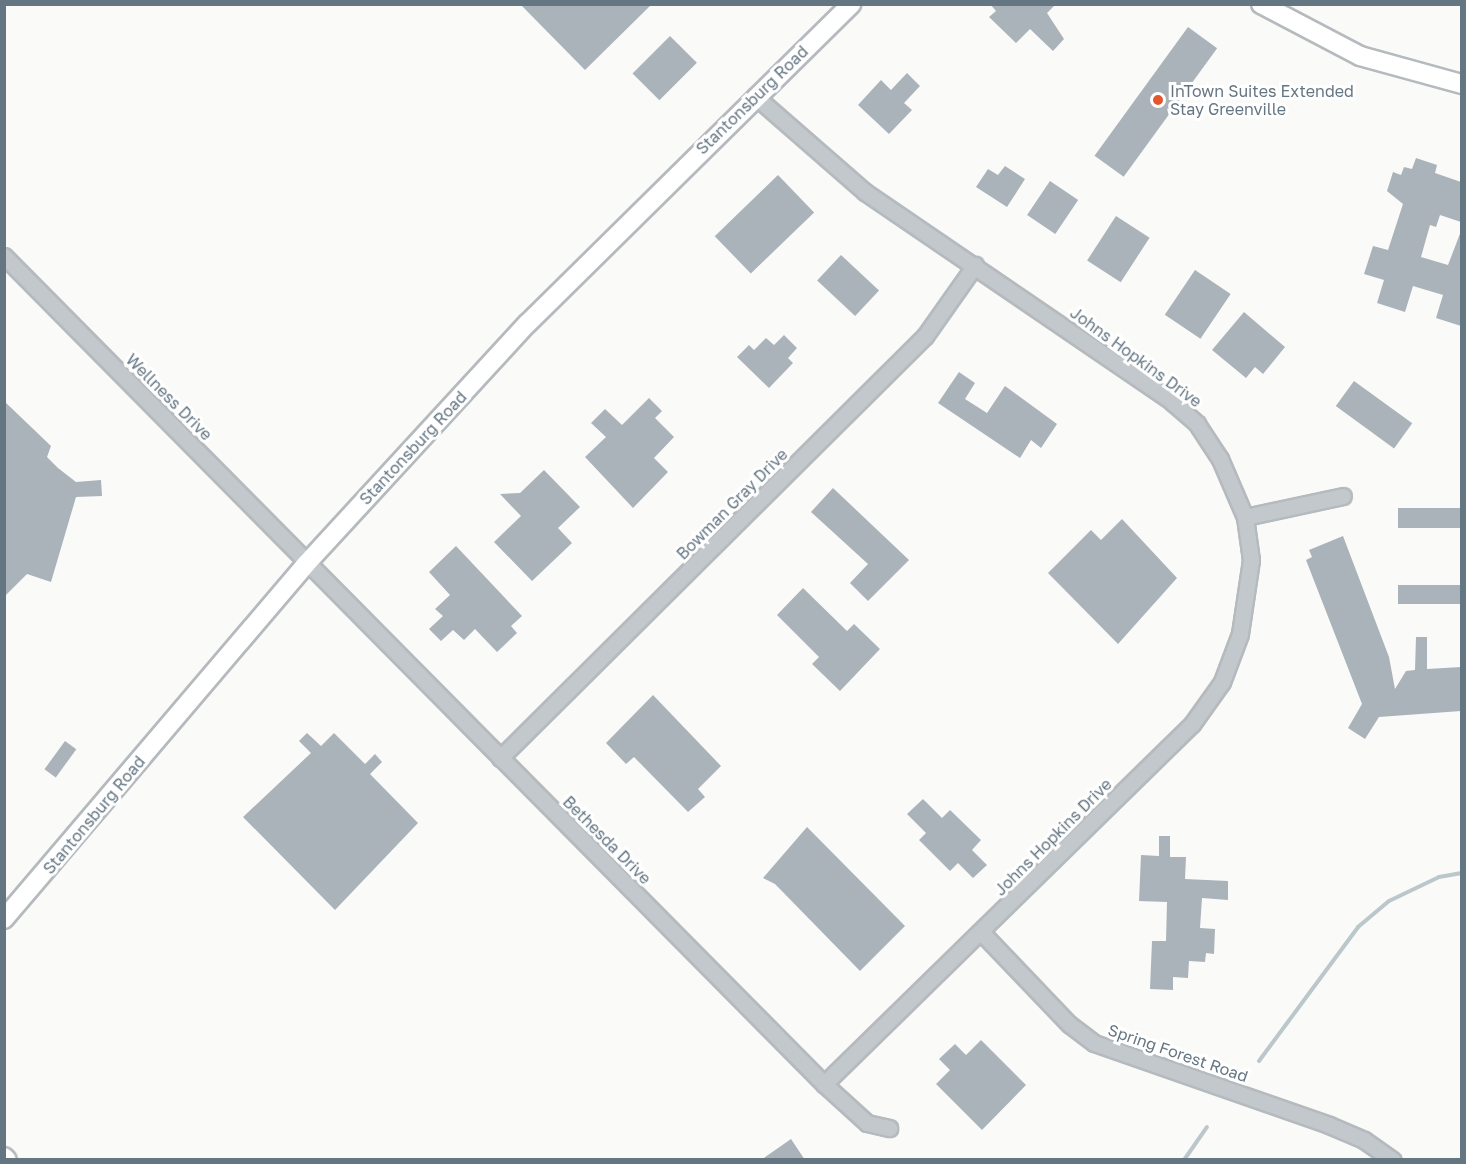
<!DOCTYPE html>
<html>
<head>
<meta charset="utf-8">
<style>
	body { margin:0 }
	#map { position:relative; width:1466px; height:1164px; overflow:hidden; background:#fafaf8; font-family:"Golos Text",sans-serif }
	div>[style] { position:absolute }
	[style*='--x'] { left:calc(var(--x)*1px); top:calc(var(--y)*1px); width:calc(var(--w)*1px); rotate:calc(var(--a)*1deg) }
	.stream>* { height:4px; margin:-2px; padding:0 2px; transform-origin:2px; border-radius:2px; background:#bbc7cb }
	.building>* { inset:0; background:#aab3b9; transform-origin:0 0 }
	.roads { filter:drop-shadow(2px 0 #b5babe) drop-shadow(-2px 0 #b5babe) drop-shadow(0 2px #b5babe) drop-shadow(0 -2px #b5babe) }
	.minor>* { height:15px; margin:-7.5px; padding:0 7.5px; transform-origin:7.5px; border-radius:7.5px; background:#c3c8cc }
	.major>* { height:18px; margin:-9px; padding:0 9px; transform-origin:9px; border-radius:9px; background:#fff }
	.dots>* { width:16px; height:16px; translate:-50% -50%; box-sizing:border-box; border:3px solid #fff; border-radius:50% }
	span { translate:-50% -50%; white-space:nowrap; text-align:center; line-height:1.15; -webkit-text-stroke:6px #fff; paint-order:stroke }
	.poi-label { font-size:16px; color:#657683 }
	.left { translate:0 -50%; text-align:left }
	.street-label { font-size:16px; color:#657683 }
	.frame { position:absolute; inset:0; border:6px solid #657683; pointer-events:none }
</style>
</head>
<body>
<div id="map">
	<div class="stream">
		<i style="--x:1259;--y:1061;--w:167;--a:-53.5"></i>
		<i style="--x:1358;--y:927;--w:40;--a:-40"></i>
		<i style="--x:1389;--y:901;--w:55;--a:-25.6"></i>
		<i style="--x:1439;--y:877;--w:23;--a:-10"></i>
		<i style="--x:1184;--y:1160;--w:40;--a:-55.1"></i>
	</div>
	<div class="building">
		<i style="clip-path:polygon(520px 4px,652px 4px,585px 70px)"></i>
		<i style="clip-path:polygon(990px 4px,1056px 4px,1047px 13px,1064px 39px,1053px 51px,1030px 29px,1016px 43px,989px 17px,996px 11px)"></i>
		<i style="left:1188px;top:27px;width:36px;height:159px;rotate:36deg"></i>
		<i style="left:670px;top:36px;width:38px;height:53px;rotate:45deg"></i>
		<i style="clip-path:polygon(907px 73px,920px 86px,904px 103px,912px 110px,889px 134px,858px 105px,881px 80px,891px 90px)"></i>
		<i style="clip-path:polygon(1416px 158px,1437px 165px,1435px 173px,1461px 182px,1461px 222px,1440px 215px,1436px 227px,1430px 225px,1421px 257px,1448px 265px,1461px 231px,1461px 326px,1436px 318px,1443px 295px,1413px 286px,1405px 312px,1377px 303px,1384px 280px,1364px 274px,1373px 246px,1388px 250px,1403px 204px,1387px 191px,1393px 172px,1401px 175px,1404px 167px,1412px 169px)"></i>
		<i style="clip-path:polygon(1005px 166px,1025px 179px,1007px 207px,976px 187px,988px 169px,998px 175px)"></i>
		<i style="left:778px;top:175px;width:52px;height:88px;rotate:46deg"></i>
		<i style="left:1050px;top:181px;width:34px;height:41px;rotate:34deg"></i>
		<i style="left:1116px;top:216px;width:40px;height:53px;rotate:33deg"></i>
		<i style="left:841px;top:255px;width:52px;height:35px;rotate:43deg"></i>
		<i style="left:1195px;top:270px;width:43px;height:54px;rotate:34deg"></i>
		<i style="clip-path:polygon(1244px 312px,1285px 347px,1263px 374px,1255px 367px,1246px 378px,1212px 350px)"></i>
		<i style="clip-path:polygon(784px 335px,797px 348px,788px 358px,793px 363px,769px 388px,737px 357px,749px 345px,754px 350px,766px 338px,774px 345px)"></i>
		<i style="clip-path:polygon(959px 372px,975px 383px,965px 399px,987px 413px,1005px 386px,1057px 424px,1041px 448px,1031px 440px,1020px 458px,938px 403px)"></i>
		<i style="left:1354px;top:381px;width:72px;height:31px;rotate:36deg"></i>
		<i style="clip-path:polygon(649px 398px,662px 411px,655px 418px,674px 437px,654px 458px,668px 472px,633px 508px,585px 457px,606px 437px,591px 423px,605px 409px,622px 425px)"></i>
		<i style="clip-path:polygon(4px 401px,51px 446px,47px 457px,58px 468px,76px 482px,101px 480px,102px 496px,76px 497px,51px 582px,27px 574px,4px 597px)"></i>
		<i style="clip-path:polygon(544px 470px,580px 507px,558px 528px,572px 543px,532px 581px,494px 542px,521px 516px,500px 494px,520px 493px)"></i>
		<i style="clip-path:polygon(833px 488px,909px 560px,868px 601px,850px 583px,868px 564px,811px 512px)"></i>
		<i style="left:1461px;top:508px;width:20px;height:63px;rotate:90deg"></i>
		<i style="clip-path:polygon(1122px 519px,1177px 578px,1118px 644px,1048px 573px,1091px 530px,1101px 540px)"></i>
		<i style="clip-path:polygon(1343px 536px,1389px 657px,1395px 689px,1406px 671px,1415px 670px,1416px 637px,1427px 637px,1427px 669px,1461px 667px,1461px 711px,1379px 717px,1365px 739px,1348px 728px,1362px 704px,1306px 560px,1312px 557px,1309px 550px)"></i>
		<i style="clip-path:polygon(456px 546px,522px 616px,511px 626px,517px 633px,497px 652px,475px 629px,464px 640px,453px 630px,441px 641px,429px 629px,443px 616px,435px 609px,450px 595px,429px 572px)"></i>
		<i style="left:1461px;top:585px;width:19px;height:63px;rotate:90deg"></i>
		<i style="clip-path:polygon(803px 588px,847px 631px,854px 624px,880px 649px,840px 691px,812px 664px,819px 657px,777px 615px)"></i>
		<i style="clip-path:polygon(653px 695px,721px 766px,698px 789px,705px 797px,688px 812px,634px 757px,626px 764px,606px 743px)"></i>
		<i style="clip-path:polygon(307px 733px,321px 746px,334px 733px,365px 764px,375px 754px,382px 762px,370px 774px,418px 823px,335px 910px,243px 817px,311px 753px,299px 741px)"></i>
		<i style="left:65px;top:741px;width:14px;height:35px;rotate:36deg"></i>
		<i style="clip-path:polygon(923px 799px,942px 818px,950px 810px,981px 840px,972px 850px,987px 865px,973px 878px,958px 863px,950px 871px,919px 840px,926px 833px,907px 814px)"></i>
		<i style="clip-path:polygon(807px 827px,905px 926px,860px 971px,775px 884px,763px 878px)"></i>
		<i style="clip-path:polygon(1159px 836px,1170px 836px,1170px 857px,1186px 857px,1185px 879px,1228px 881px,1228px 900px,1202px 898px,1200px 928px,1215px 929px,1214px 954px,1206px 953px,1205px 962px,1189px 961px,1188px 978px,1173px 977px,1173px 990px,1150px 989px,1152px 941px,1166px 941px,1167px 902px,1139px 901px,1141px 855px,1159px 856px)"></i>
		<i style="clip-path:polygon(981px 1040px,1026px 1085px,982px 1130px,936px 1084px,950px 1070px,939px 1059px,955px 1044px,966px 1055px)"></i>
		<i style="clip-path:polygon(791px 1139px,805px 1160px,761px 1160px)"></i>
	</div>
	<div class="roads">
		<div class="minor">
			<i style="--x:755;--y:96;--w:146;--a:41.1"></i>
			<i style="--x:865;--y:192;--w:371;--a:34.3"></i>
			<i style="--x:1171;--y:401;--w:35;--a:41"></i>
			<i style="--x:1197;--y:424;--w:42;--a:56.7"></i>
			<i style="--x:1220;--y:459;--w:63;--a:66.7"></i>
			<i style="--x:1245;--y:517;--w:43;--a:82.1"></i>
			<i style="--x:1251;--y:560;--w:75;--a:98.5"></i>
			<i style="--x:1240;--y:634;--w:51;--a:110.6"></i>
			<i style="--x:1222;--y:682;--w:52;--a:125.5"></i>
			<i style="--x:1192;--y:724;--w:515;--a:135.63"></i>
			<i style="--x:4;--y:256;--w:1165;--a:45.28"></i>
			<i style="--x:824;--y:1084;--w:58;--a:42.2"></i>
			<i style="--x:867;--y:1123;--w:23;--a:13"></i>
			<i style="--x:1245;--y:517;--w:100;--a:-12.1"></i>
			<i style="--x:500;--y:758;--w:599;--a:-44.8"></i>
			<i style="--x:925;--y:336;--w:87;--a:-54.8"></i>
			<i style="--x:982;--y:933;--w:126;--a:46.3"></i>
			<i style="--x:1069;--y:1024;--w:31;--a:37"></i>
			<i style="--x:1094;--y:1043;--w:249;--a:19.2"></i>
			<i style="--x:1329;--y:1125;--w:38;--a:23"></i>
			<i style="--x:1364;--y:1140;--w:35;--a:35"></i>
		</div>
		<div class="major">
			<i style="--x:1261;--y:4;--w:112;--a:27.7"></i>
			<i style="--x:1360;--y:56;--w:106;--a:15.4"></i>
			<i style="--x:4;--y:919;--w:467;--a:-49.6"></i>
			<i style="--x:307;--y:563;--w:326;--a:-47.4"></i>
			<i style="--x:528;--y:323;--w:454;--a:-44.6"></i>
			<i style="--x:4;--y:1157;--w:4;--a:45"></i>
		</div>
	</div>
	<div class="dots">
		<i style="left:1158px;top:100px;background:#e4572e"></i>
	</div>
	<div class="poi-label">
		<span class="left" style="left:1170px;top:100px">InTown Suites Extended<br>Stay Greenville</span>
	</div>
	<div class="street-label">
		<span style="left:752px;top:100px;rotate:-44deg">Stantonsburg Road</span>
		<span style="left:1136px;top:357px;rotate:36deg">Johns Hopkins Drive</span>
		<span style="left:169px;top:397px;rotate:45deg">Wellness Drive</span>
		<span style="left:413px;top:448px;rotate:-47deg">Stantonsburg Road</span>
		<span style="left:732px;top:504px;rotate:-45deg">Bowman Gray Drive</span>
		<span style="left:94px;top:815px;rotate:-50deg">Stantonsburg Road</span>
		<span style="left:1053px;top:837px;rotate:-45deg">Johns Hopkins Drive</span>
		<span style="left:607px;top:840px;rotate:45deg">Bethesda Drive</span>
		<span style="left:1178px;top:1053px;rotate:19deg">Spring Forest Road</span>
	</div>
	<div class="frame"></div>
</div>
</body>
</html>
